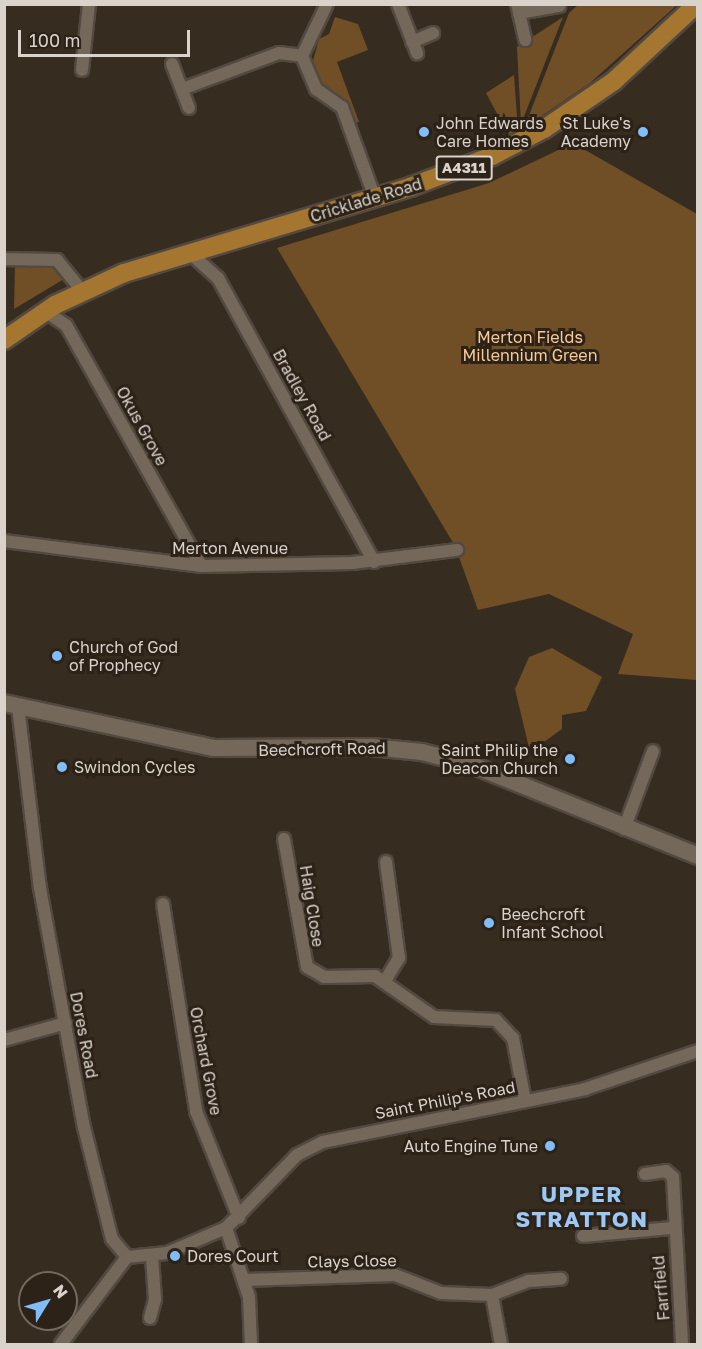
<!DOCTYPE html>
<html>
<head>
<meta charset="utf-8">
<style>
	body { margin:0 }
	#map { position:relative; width:702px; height:1349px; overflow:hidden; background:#362c20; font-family:"Golos Text",sans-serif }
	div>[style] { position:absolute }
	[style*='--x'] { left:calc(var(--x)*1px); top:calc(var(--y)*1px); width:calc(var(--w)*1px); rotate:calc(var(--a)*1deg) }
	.green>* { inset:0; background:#704f27 }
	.roads { filter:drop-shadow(2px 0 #534940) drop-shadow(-2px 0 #534940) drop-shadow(0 2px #534940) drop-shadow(0 -2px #534940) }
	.street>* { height:12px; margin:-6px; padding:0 6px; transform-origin:6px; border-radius:6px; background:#74685b }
	.secondary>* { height:16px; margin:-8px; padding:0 8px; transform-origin:8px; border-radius:8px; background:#74685b }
	.primary>* { height:18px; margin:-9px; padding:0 9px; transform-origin:9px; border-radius:9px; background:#a4762f }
	.dots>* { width:16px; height:16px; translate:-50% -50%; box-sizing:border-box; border:3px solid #2c2217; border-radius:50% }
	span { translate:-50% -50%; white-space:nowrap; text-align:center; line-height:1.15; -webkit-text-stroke:6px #2c2217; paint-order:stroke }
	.shield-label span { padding:2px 4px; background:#2c2217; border:2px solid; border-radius:4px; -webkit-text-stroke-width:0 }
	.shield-label { font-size:15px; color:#dad3cc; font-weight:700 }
	.poi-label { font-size:16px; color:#dad3cc }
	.left { translate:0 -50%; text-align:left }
	.right { translate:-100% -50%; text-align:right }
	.street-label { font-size:16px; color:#dad3cc }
	.park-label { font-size:16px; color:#facb96 }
	.district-label { font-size:22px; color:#9cc8f5; font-weight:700; letter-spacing:1.5px }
	.frame { position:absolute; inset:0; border:6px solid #dad3cc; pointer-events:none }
	.north { position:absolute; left:18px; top:1271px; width:60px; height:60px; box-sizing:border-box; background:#2c2217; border:2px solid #72695f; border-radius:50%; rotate:53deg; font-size:16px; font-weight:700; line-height:24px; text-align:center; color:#dad3cc }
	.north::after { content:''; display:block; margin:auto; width:21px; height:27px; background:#81bdfa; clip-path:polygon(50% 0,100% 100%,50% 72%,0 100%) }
	.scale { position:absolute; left:18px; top:30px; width:172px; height:27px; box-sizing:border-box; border:3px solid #dad3cc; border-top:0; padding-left:8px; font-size:18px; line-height:21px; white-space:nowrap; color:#dad3cc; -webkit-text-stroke:4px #2c2217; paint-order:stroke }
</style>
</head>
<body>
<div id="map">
	<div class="green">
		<i style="clip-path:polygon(579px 4px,677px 5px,590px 83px,524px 128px,569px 13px)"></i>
		<i style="clip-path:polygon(335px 17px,358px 24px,368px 50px,337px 62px,359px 122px,355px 123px,347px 101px,320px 83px,312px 64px,319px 39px,329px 34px)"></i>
		<i style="clip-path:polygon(563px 17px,521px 124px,517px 47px)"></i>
		<i style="clip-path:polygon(514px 75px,518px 131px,509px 136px,486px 93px)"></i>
		<i style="clip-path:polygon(573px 143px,697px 214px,697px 680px,618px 674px,633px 634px,549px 594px,478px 610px,455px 546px,277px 248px,489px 183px)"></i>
		<i style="clip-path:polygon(15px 264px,54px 264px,64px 279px,14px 309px)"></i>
		<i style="clip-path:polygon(552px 648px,602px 677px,586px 711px,562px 715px,562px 729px,530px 752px,515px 689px,529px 657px)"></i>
	</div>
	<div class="roads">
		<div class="street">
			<i style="--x:327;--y:4;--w:58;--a:115.7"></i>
			<i style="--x:302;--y:56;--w:36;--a:67"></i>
			<i style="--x:316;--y:89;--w:32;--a:35"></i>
			<i style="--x:342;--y:107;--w:97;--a:70.1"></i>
			<i style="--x:398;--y:4;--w:53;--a:68.8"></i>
			<i style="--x:517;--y:4;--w:37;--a:77"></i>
			<i style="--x:519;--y:13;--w:41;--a:-9.9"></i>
			<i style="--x:412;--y:42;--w:23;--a:-23"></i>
			<i style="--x:172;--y:64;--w:47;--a:68.9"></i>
			<i style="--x:82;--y:70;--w:66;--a:-83.9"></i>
			<i style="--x:182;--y:89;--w:103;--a:-20.4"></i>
			<i style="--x:279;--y:53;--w:23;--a:7"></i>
			<i style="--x:190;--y:253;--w:38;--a:42"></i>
			<i style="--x:218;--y:278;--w:324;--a:61.2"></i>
			<i style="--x:4;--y:259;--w:53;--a:1.1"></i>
			<i style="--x:57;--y:260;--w:40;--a:51"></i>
			<i style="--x:45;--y:311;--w:25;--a:34"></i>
			<i style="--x:66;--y:325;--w:276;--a:60.7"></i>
			<i style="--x:4;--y:541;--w:199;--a:7.2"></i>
			<i style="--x:201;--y:566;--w:151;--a:-1.1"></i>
			<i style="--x:352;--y:563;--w:106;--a:-7.1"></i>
			<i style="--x:18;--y:707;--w:182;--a:83.1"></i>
			<i style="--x:40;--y:888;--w:243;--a:79.6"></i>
			<i style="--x:84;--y:1127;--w:115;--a:76"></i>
			<i style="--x:112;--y:1239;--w:23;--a:50"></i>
			<i style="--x:127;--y:1257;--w:40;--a:-5.7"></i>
			<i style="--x:167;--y:1253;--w:64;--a:-23"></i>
			<i style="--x:226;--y:1228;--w:102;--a:-45.8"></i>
			<i style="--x:297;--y:1155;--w:29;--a:-27"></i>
			<i style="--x:323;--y:1142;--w:267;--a:-11.4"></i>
			<i style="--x:585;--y:1089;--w:119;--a:-18.6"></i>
			<i style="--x:624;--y:829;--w:83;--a:-69.6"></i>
			<i style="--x:284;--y:839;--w:130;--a:79.8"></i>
			<i style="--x:307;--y:967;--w:20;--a:30"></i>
			<i style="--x:324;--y:977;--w:51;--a:-1.1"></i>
			<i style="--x:375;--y:976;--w:72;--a:34.8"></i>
			<i style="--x:434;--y:1017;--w:62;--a:2.8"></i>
			<i style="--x:496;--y:1020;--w:25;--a:47"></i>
			<i style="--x:513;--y:1038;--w:64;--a:79.2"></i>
			<i style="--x:163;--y:904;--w:210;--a:80.9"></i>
			<i style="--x:196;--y:1111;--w:115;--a:68.1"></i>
			<i style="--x:385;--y:981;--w:27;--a:-59"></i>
			<i style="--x:399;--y:958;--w:97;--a:-97.7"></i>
			<i style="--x:4;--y:1040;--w:64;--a:-15.3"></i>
			<i style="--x:645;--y:1174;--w:21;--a:-8"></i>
			<i style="--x:666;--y:1171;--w:9;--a:41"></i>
			<i style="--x:673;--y:1177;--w:167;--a:86.9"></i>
			<i style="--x:226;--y:1228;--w:73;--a:71.6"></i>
			<i style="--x:249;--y:1297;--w:47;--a:87.6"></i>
			<i style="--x:583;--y:1236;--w:89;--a:-5.1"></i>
			<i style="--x:245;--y:1280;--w:150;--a:-1.9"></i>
			<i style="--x:395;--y:1275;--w:49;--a:21.4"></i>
			<i style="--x:441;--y:1293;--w:51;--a:2.2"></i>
			<i style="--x:492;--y:1295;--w:40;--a:-21"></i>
			<i style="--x:529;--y:1281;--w:32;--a:-4"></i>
			<i style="--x:492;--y:1295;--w:50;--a:79.6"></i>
			<i style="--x:150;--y:1318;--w:20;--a:-75"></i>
			<i style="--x:155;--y:1299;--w:42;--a:-94.1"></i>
			<i style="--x:61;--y:1344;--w:109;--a:-52.8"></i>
		</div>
		<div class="secondary">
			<i style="--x:4;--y:703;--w:215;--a:12.1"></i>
			<i style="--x:214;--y:748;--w:157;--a:-0.4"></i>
			<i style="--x:371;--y:747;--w:51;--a:5.6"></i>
			<i style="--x:422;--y:752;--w:52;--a:14.6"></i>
			<i style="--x:472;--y:765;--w:244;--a:21.9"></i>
		</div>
		<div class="primary">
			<i style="--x:4;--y:340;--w:62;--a:-34.5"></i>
			<i style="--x:55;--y:305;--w:76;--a:-24.9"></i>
			<i style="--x:124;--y:273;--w:299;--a:-16.7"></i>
			<i style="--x:410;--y:187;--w:88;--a:-20.7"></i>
			<i style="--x:492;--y:156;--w:59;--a:-27.4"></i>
			<i style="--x:544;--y:129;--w:85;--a:-34.4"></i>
			<i style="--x:614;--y:81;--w:113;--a:-42.9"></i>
		</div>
	</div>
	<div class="dots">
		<i style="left:424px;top:132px;background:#81bdfa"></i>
		<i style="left:643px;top:132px;background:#81bdfa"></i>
		<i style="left:57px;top:656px;background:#81bdfa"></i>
		<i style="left:570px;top:759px;background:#81bdfa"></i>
		<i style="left:62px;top:767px;background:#81bdfa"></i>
		<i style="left:489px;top:923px;background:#81bdfa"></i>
		<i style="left:550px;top:1146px;background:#81bdfa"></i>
		<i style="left:175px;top:1256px;background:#81bdfa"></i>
	</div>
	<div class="shield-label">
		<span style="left:464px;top:168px">A4311</span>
	</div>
	<div class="poi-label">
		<span class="left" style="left:436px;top:132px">John Edwards<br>Care Homes</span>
		<span class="right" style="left:631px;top:132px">St Luke's<br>Academy</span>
		<span class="left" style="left:69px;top:656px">Church of God<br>of Prophecy</span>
		<span class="right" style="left:558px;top:759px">Saint Philip the<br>Deacon Church</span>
		<span class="left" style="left:74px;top:767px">Swindon Cycles</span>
		<span class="left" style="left:501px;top:923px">Beechcroft<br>Infant School</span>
		<span class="right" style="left:538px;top:1146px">Auto Engine Tune</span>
		<span class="left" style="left:187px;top:1256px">Dores Court</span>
	</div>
	<div class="street-label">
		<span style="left:366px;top:200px;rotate:-17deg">Cricklade Road</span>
		<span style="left:302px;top:395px;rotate:61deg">Bradley Road</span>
		<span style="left:142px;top:426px;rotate:61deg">Okus Grove</span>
		<span style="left:230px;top:548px">Merton Avenue</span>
		<span style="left:322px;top:749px;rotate:-1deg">Beechcroft Road</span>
		<span style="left:312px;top:906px;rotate:81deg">Haig Close</span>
		<span style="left:84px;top:1035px;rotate:79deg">Dores Road</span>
		<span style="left:206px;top:1061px;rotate:79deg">Orchard Grove</span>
		<span style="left:445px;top:1100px;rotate:-11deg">Saint Philip's Road</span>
		<span style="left:352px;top:1261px;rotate:-1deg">Clays Close</span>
		<span style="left:661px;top:1288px;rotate:-95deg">Farrfield</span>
	</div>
	<div class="park-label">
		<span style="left:530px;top:346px">Merton Fields<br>Millennium Green</span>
	</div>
	<div class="district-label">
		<span style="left:582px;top:1206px">UPPER<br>STRATTON</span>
	</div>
	<div class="frame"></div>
	<div class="north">N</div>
	<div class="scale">100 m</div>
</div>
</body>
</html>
